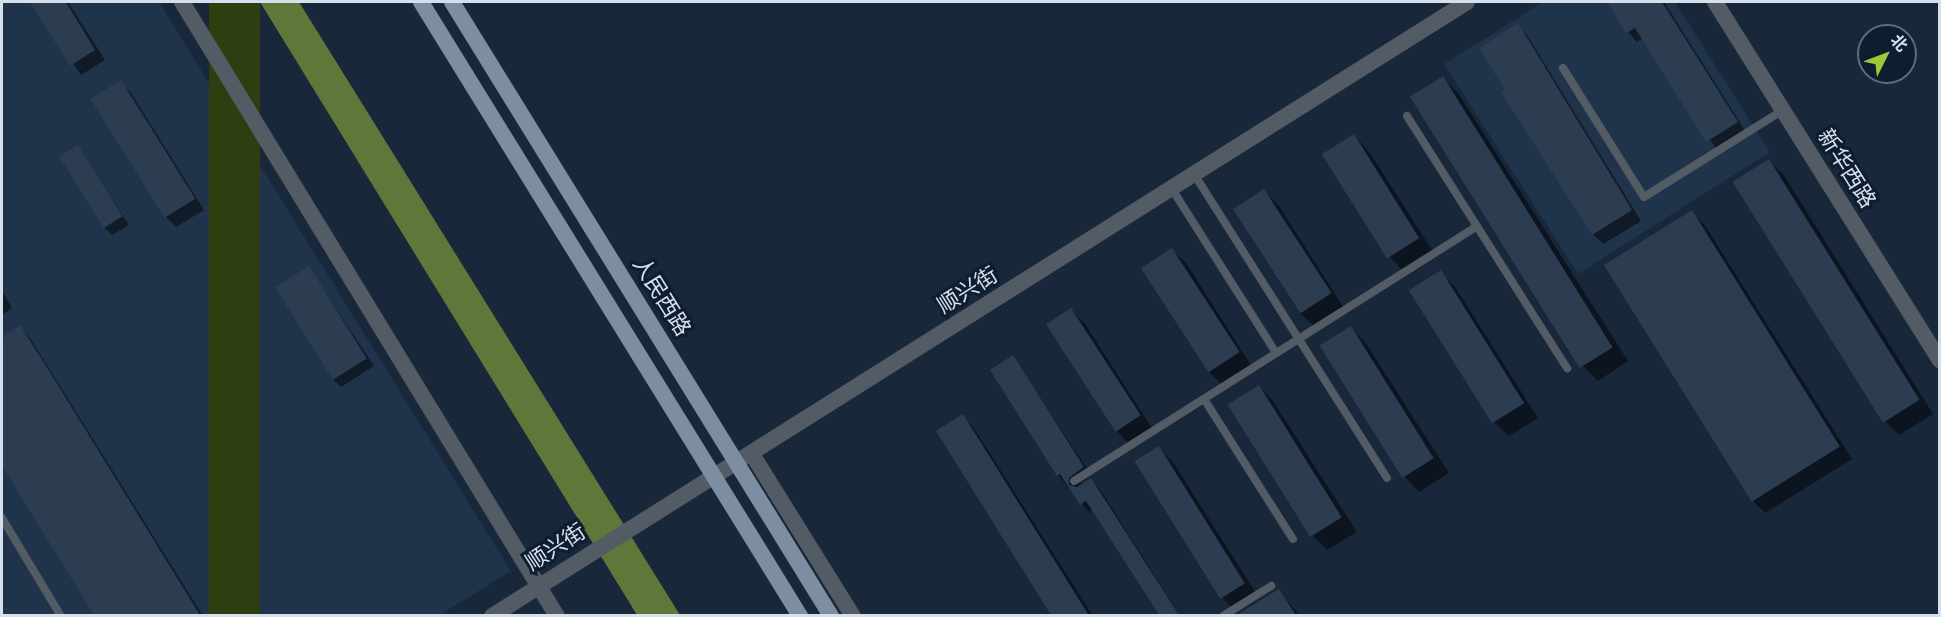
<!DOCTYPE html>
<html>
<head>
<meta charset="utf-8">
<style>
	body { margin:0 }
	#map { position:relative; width:1941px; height:617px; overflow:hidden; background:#18273a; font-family:"Alegreya Sans","Noto Sans SC",sans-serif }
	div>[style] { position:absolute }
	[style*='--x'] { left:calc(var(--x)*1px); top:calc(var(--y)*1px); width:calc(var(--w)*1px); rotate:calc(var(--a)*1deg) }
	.built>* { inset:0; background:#1f334a }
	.green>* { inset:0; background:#2f3e10; transform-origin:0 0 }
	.water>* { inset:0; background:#60773a }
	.shadow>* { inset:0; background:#0007 }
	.building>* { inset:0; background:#2c3d51; transform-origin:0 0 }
	.service>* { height:8px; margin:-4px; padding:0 4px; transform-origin:4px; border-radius:4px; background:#535b64 }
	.minor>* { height:16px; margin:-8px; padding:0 8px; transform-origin:8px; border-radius:8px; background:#535b64 }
	.tertiary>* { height:16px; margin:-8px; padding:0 8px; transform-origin:8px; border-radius:8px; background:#535b64 }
	.primary>* { height:16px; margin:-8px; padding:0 8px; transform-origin:8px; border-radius:8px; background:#7e8ea2 }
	span { translate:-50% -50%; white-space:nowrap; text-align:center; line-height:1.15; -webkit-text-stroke:6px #0e1e30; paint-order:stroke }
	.street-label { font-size:22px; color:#d6e0ed }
	.frame { position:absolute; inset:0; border:3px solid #d6e0ed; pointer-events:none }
	.north { position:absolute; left:1857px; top:24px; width:60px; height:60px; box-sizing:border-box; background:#0e1e30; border:2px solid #5e6c7c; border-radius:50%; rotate:48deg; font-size:16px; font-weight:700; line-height:24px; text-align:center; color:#d6e0ed }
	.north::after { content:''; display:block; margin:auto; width:21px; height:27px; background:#9bcb33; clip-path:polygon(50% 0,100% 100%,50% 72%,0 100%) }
</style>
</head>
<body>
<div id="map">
	<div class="built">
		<i style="clip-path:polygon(2px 2px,159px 2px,511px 571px,440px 615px,2px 615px)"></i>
		<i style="clip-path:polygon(1543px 2px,1675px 2px,1770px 152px,1578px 274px,1444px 64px)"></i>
	</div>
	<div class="green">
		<i style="left:209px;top:2px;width:51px;height:721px"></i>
	</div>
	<div class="water">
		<i style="clip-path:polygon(260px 2px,299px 2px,680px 615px,637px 615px)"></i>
	</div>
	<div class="shadow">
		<i style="clip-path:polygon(32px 2px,68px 2px,105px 60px,81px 75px)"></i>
		<i style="clip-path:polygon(1608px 2px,1664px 2px,1746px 132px,1717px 150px,1643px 38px,1637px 42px,1628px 32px)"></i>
		<i style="clip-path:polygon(1517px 25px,1527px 35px,1641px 221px,1603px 244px,1593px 234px,1507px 90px)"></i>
		<i style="clip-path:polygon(1443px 78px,1458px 93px,1628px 361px,1598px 381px,1583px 366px)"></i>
		<i style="clip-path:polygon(120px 82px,131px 93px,204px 210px,176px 227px,166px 217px)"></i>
		<i style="clip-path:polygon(1354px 136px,1368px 150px,1434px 253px,1404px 272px,1390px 257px)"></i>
		<i style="clip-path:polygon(78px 147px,129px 225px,112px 235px,104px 227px)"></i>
		<i style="clip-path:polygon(1769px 161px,1784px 175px,1933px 414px,1899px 435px,1885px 421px)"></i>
		<i style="clip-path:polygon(1264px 191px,1279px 206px,1344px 308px,1315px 327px,1300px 313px)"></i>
		<i style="clip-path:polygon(1691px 212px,1704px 224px,1852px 459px,1765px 513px,1752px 500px,1605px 265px)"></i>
		<i style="clip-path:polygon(1172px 250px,1187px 264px,1252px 367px,1223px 386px,1208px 371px,1143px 268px)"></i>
		<i style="clip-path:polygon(309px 268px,374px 366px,341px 387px,333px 379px)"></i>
		<i style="clip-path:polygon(1440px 272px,1455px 287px,1538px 418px,1509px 436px,1494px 422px)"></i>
		<i style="clip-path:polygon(2px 291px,12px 308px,2px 315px)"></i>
		<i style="clip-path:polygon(1071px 310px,1085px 324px,1153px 430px,1130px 445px,1116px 430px)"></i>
		<i style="clip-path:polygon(20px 327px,30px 338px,203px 616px,96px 616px,2px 464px,2px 339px)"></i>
		<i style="clip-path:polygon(1351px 328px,1365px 342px,1449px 473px,1419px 492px,1405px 477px,1322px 346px)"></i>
		<i style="clip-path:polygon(1013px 357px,1091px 475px,1077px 485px,1091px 480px,1099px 488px,1180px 616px,1161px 616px,1093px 509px,1089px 512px,1058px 475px)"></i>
		<i style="clip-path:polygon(1259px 386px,1273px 401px,1357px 532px,1327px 550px,1313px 536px)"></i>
		<i style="clip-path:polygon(962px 416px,973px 427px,1093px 616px,1055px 616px,938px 432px)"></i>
		<i style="clip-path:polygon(1158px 448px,1173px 462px,1259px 598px,1236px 612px,1222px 597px)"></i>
		<i style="clip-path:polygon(1279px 591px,1300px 616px,1255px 616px,1250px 609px)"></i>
	</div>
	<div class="building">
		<i style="clip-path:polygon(30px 2px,66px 2px,95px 50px,70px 66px)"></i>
		<i style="clip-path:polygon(1607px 2px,1662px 2px,1738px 122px,1706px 142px,1635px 28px,1626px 33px)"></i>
		<i style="clip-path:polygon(1518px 23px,1632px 210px,1592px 235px,1501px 92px,1505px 90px,1479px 48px)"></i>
		<i style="left:1443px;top:76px;width:320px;height:39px;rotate:58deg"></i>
		<i style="left:121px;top:80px;width:140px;height:36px;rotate:58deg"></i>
		<i style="left:1354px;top:134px;width:123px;height:38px;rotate:58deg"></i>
		<i style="left:78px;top:145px;width:84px;height:22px;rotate:58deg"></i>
		<i style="left:1769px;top:159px;width:284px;height:43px;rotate:58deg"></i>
		<i style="left:1264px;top:189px;width:124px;height:37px;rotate:57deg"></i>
		<i style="left:1692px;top:210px;width:279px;height:104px;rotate:58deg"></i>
		<i style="left:1172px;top:248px;width:124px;height:37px;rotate:57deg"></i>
		<i style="left:309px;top:266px;width:109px;height:40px;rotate:58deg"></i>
		<i style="left:1441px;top:270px;width:157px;height:38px;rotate:58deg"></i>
		<i style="left:1071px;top:308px;width:128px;height:30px;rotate:57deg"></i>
		<i style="clip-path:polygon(20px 325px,48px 369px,200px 615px,94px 615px,2px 466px,2px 337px)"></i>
		<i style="left:1351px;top:326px;width:156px;height:37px;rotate:58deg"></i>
		<i style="clip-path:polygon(1013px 355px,1084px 467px,1069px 478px,1069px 485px,1077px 487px,1091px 478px,1179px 615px,1159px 615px,1086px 501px,1080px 505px,1060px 474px,1057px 476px,990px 370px)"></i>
		<i style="left:1259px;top:385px;width:156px;height:37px;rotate:58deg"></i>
		<i style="left:963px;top:414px;width:238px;height:32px;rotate:58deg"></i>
		<i style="left:1159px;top:446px;width:162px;height:29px;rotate:58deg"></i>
		<i style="clip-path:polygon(1279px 589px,1296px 615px,1237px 615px)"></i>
	</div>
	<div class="service">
		<i style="--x:1563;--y:68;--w:152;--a:57.9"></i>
		<i style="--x:1644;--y:197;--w:164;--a:-32"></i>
		<i style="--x:1407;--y:116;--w:299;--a:57.6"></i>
		<i style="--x:1194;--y:174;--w:360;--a:57.6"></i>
		<i style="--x:1172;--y:189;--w:194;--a:57.6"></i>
		<i style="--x:1204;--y:399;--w:166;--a:57.6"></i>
		<i style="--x:1074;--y:481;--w:477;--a:-32.3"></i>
		<i style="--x:2;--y:518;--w:114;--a:59"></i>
		<i style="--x:1223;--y:616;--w:57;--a:-32"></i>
	</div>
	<div class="minor">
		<i style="--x:752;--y:454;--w:191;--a:58.1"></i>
	</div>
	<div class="tertiary">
		<i style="--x:182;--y:2;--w:719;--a:58.59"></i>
		<i style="--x:1715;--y:2;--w:423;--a:57.9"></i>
		<i style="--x:492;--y:616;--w:1152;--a:-32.2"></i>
	</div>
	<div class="primary">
		<i style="--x:421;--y:2;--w:722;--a:58.31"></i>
		<i style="--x:452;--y:2;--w:722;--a:58.31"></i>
	</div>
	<div class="street-label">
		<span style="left:1846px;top:169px;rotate:58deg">新华西路</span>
		<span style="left:968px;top:291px;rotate:-32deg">顺兴街</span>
		<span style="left:661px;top:297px;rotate:58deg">人民西路</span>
		<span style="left:556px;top:548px;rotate:-33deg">顺兴街</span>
	</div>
	<div class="frame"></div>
	<div class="north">北</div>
</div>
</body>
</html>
